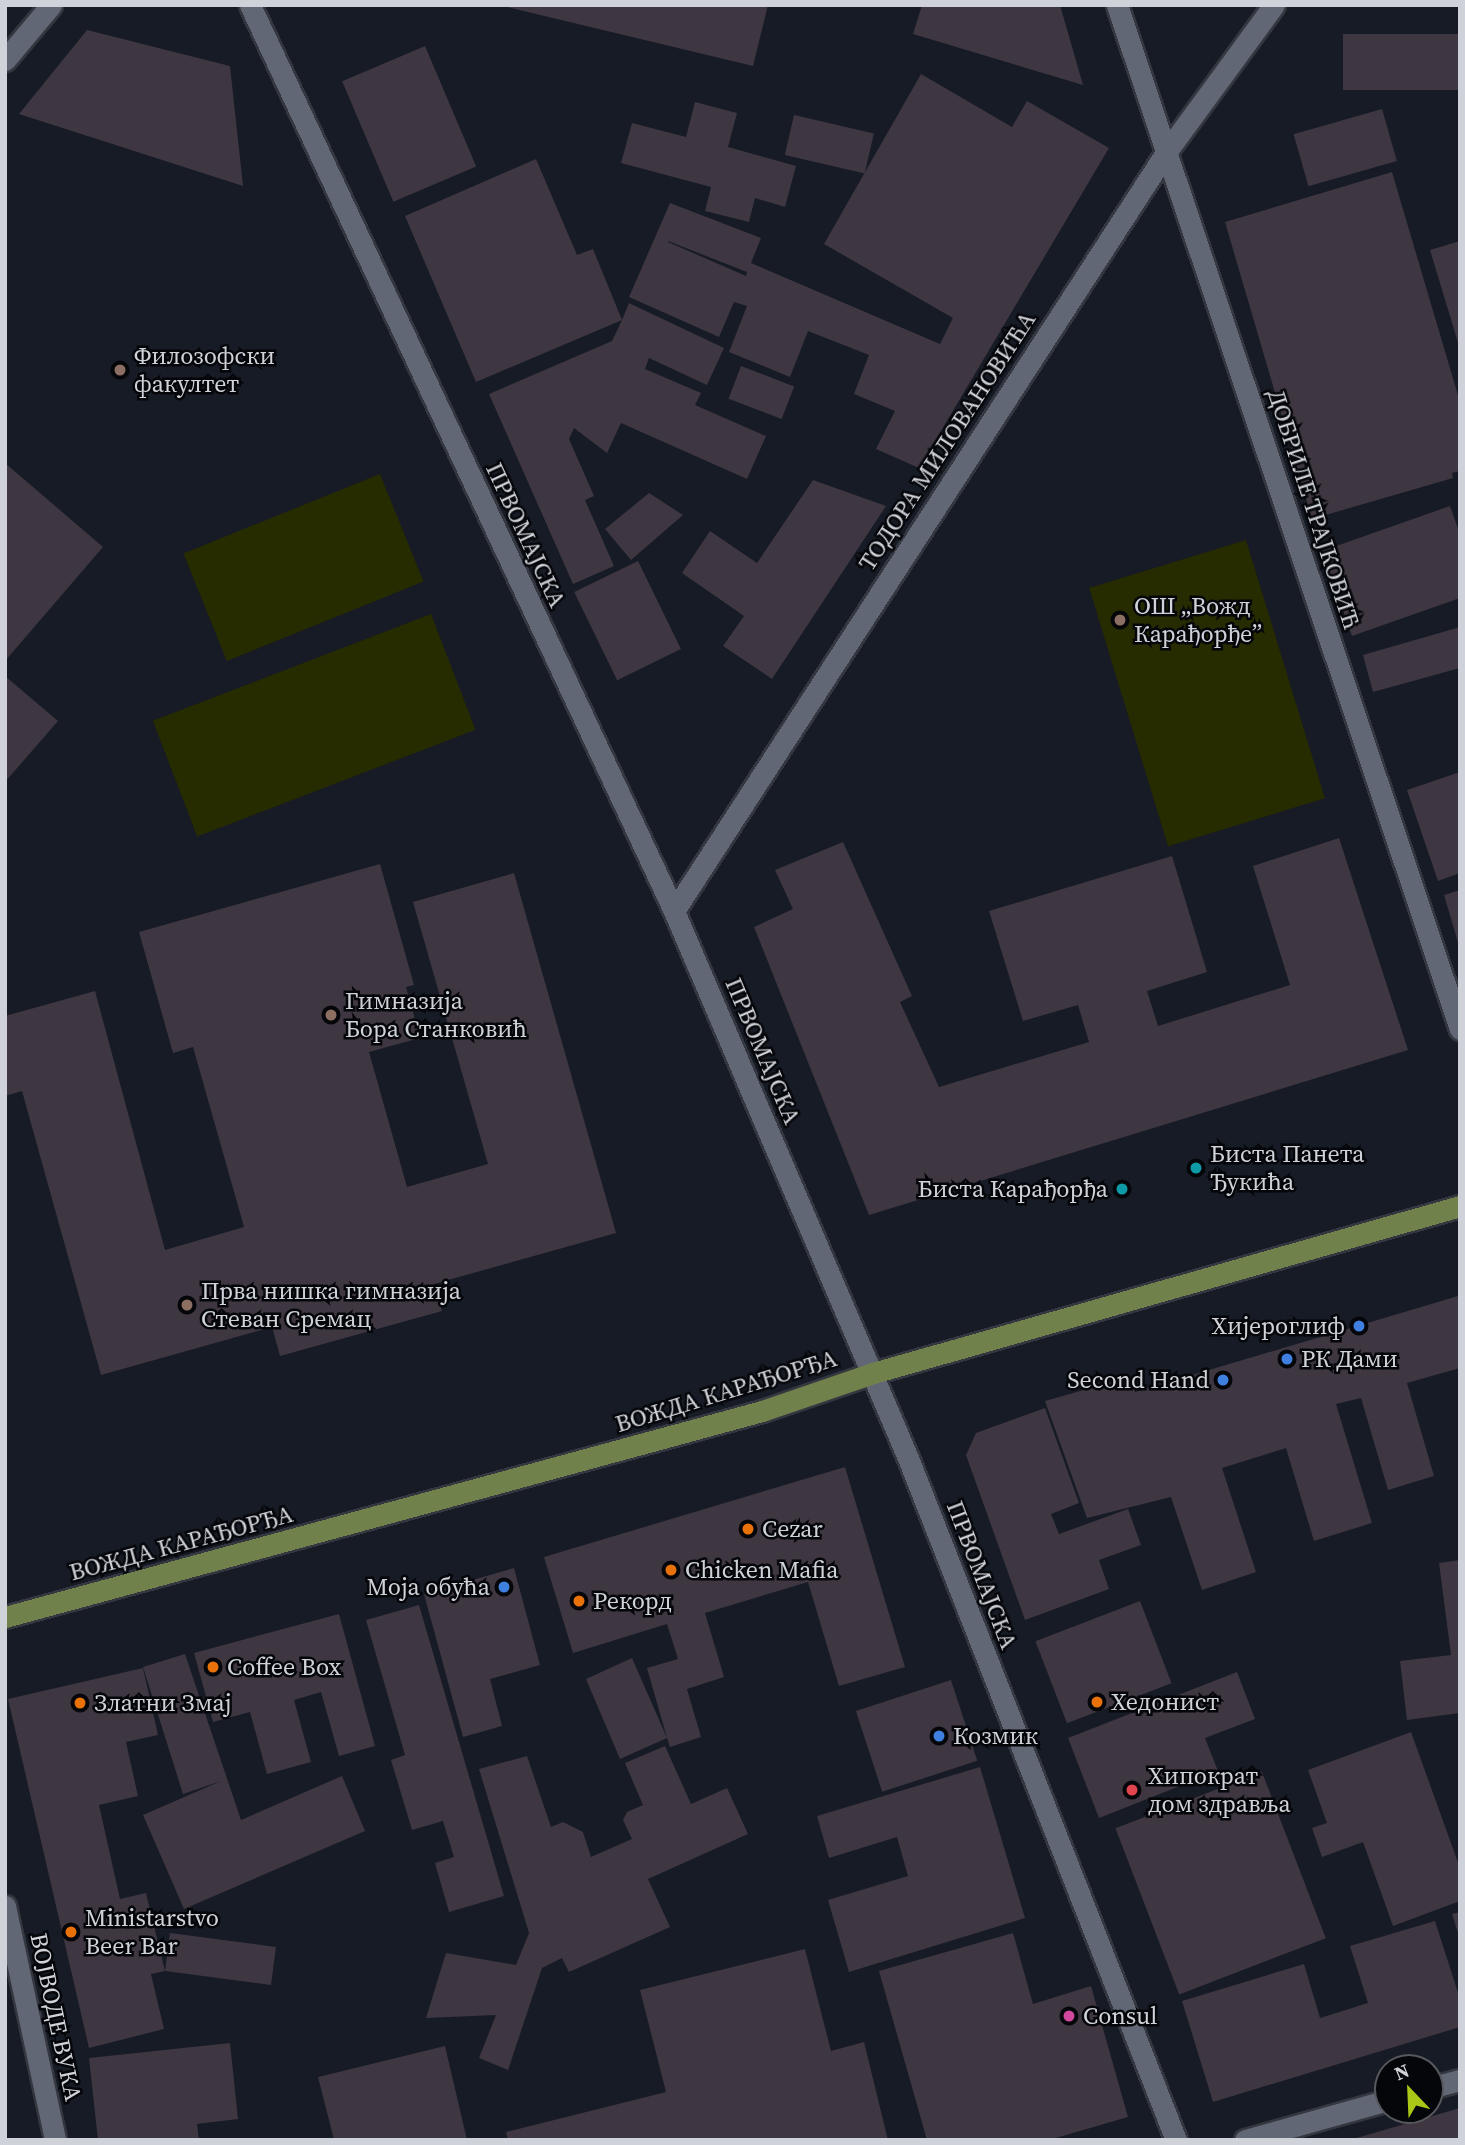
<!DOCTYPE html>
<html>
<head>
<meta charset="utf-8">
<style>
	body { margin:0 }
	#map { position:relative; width:1465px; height:2145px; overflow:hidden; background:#161b25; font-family:"Source Serif 4",serif }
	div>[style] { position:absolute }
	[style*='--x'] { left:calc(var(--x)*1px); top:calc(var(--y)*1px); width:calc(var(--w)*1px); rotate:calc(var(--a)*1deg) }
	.green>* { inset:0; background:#272b00; transform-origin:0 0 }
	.building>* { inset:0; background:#3e3640; transform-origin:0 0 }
	.roads { filter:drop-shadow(2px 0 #34373f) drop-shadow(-2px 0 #34373f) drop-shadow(0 2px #34373f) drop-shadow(0 -2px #34373f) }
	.minor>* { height:21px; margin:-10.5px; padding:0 10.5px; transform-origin:10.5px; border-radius:10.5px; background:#616774 }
	.major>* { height:21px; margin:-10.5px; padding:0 10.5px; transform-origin:10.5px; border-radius:10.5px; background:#70814c }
	.dots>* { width:19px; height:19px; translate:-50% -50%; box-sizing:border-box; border:4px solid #05060a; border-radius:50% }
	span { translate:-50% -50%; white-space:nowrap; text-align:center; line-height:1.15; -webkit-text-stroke:5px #05060a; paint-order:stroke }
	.poi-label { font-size:24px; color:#cfd2d9 }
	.left { translate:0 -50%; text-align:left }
	.right { translate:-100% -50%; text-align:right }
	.street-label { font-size:24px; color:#cfd2d9 }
	.frame { position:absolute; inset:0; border:7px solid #cfd2d9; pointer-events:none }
	.north { position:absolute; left:1374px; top:2054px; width:70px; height:70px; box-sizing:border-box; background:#05060a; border:2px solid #56585d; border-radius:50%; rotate:337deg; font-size:19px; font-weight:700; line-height:28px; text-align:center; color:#cfd2d9 }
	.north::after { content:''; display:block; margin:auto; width:24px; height:32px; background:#aac718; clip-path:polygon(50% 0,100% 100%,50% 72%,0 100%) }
</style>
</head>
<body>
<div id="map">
	<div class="green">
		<i style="left:380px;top:474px;width:116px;height:212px;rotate:68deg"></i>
		<i style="left:1246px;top:540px;width:270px;height:164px;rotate:73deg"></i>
		<i style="left:431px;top:614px;width:124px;height:298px;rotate:69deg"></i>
	</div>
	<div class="building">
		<i style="clip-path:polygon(499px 5px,768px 5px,753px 66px)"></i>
		<i style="clip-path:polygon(922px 5px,1060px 5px,1083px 85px,913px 34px)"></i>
		<i style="clip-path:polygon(87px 30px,230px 66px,243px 186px,19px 114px)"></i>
		<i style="left:1343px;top:34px;width:117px;height:56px"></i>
		<i style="left:425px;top:46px;width:131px;height:90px;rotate:67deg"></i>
		<i style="clip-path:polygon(evenodd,921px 74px,1012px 127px,1027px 101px,1109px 148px,919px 468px,876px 449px,895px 411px,854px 394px,869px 355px,808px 331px,790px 377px,729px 352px,747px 306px,734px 302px,719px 337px,629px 297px,670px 203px,761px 238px,751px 263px,940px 344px,953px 318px,824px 244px,921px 74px,668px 241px,747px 272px,746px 276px,668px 242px,668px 241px)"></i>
		<i style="clip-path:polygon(695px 102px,737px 113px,728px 147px,796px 166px,785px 207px,755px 198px,749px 222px,705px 211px,711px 187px,621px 163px,632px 123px,686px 137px)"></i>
		<i style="left:1382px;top:109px;width:54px;height:92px;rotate:74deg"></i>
		<i style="left:794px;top:115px;width:82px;height:41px;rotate:13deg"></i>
		<i style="clip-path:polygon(536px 159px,577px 255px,593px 249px,622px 320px,629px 303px,724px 348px,707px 385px,649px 358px,645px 369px,701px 393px,695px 405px,766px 436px,747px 479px,621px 423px,607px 453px,574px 428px,569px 439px,594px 496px,585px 500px,614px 566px,573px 584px,489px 394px,612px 341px,622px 320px,476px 382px,405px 216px)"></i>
		<i style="clip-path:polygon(1392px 172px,1460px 402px,1460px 471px,1452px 473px,1453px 478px,1312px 519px,1225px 222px)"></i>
		<i style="clip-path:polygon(1460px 241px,1460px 346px,1459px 346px,1430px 250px)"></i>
		<i style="left:741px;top:366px;width:57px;height:35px;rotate:21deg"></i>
		<i style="clip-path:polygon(5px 463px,103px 547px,5px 661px)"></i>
		<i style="clip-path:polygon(813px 480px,886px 506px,772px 679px,723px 646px,744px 616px,682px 573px,710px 531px,757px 563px)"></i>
		<i style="clip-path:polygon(649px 493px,683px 515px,631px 560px,605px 529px)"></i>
		<i style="clip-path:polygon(1450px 506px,1460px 534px,1460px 598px,1352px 636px,1322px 551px)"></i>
		<i style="left:638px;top:561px;width:98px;height:71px;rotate:64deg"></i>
		<i style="clip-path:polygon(1460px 627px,1460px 668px,1373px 692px,1363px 655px)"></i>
		<i style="clip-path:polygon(5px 676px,58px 721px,5px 782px)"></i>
		<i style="clip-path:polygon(1460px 772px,1460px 873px,1438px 881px,1407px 790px)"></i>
		<i style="clip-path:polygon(1339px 838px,1408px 1050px,869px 1215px,754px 927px,793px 909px,775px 870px,843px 842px,912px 996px,900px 1002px,939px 1087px,1089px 1042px,1078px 1005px,1023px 1021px,989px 911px,1172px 856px,1207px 972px,1147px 991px,1158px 1026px,1290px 985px,1253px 866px)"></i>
		<i style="clip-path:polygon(380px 864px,414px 985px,406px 987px,420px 1038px,369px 1052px,407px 1187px,488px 1164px,413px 902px,514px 873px,616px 1233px,434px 1284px,442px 1311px,280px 1356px,272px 1327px,101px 1375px,22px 1091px,5px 1096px,5px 1016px,95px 991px,165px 1250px,244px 1227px,193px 1047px,173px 1053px,139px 932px)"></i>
		<i style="clip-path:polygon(1460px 890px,1460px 946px,1459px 946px,1444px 895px)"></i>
		<i style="clip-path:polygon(1458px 1296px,1460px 1368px,1407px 1383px,1434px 1476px,1388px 1490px,1361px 1398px,1336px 1404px,1372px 1523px,1314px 1541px,1286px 1448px,1222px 1468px,1256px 1572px,1202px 1590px,1171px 1497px,1087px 1518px,1045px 1401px,1130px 1377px,1135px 1392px)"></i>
		<i style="clip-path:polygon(1045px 1408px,1079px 1503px,1051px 1514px,1059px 1534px,1128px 1509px,1141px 1545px,1099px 1560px,1109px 1589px,1025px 1620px,966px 1455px,976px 1433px)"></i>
		<i style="clip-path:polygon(845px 1467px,905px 1667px,839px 1686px,808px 1582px,705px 1613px,724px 1677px,687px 1689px,701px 1737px,670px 1747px,667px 1738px,620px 1759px,586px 1679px,632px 1658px,667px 1738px,647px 1668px,678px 1659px,667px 1624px,573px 1653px,544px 1557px)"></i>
		<i style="clip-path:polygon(1460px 1560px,1460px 1713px,1407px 1720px,1400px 1661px,1451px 1655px,1439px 1563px)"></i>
		<i style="clip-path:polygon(514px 1568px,540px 1665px,490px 1679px,502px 1726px,463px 1737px,424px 1594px)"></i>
		<i style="left:1140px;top:1601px;width:88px;height:112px;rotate:69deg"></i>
		<i style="clip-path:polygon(419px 1605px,504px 1896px,449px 1912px,435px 1863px,454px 1857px,443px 1821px,412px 1830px,391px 1760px,405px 1755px,366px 1620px)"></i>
		<i style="clip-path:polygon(339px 1614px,375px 1746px,339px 1756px,321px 1692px,294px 1700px,311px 1762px,267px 1774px,250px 1712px,213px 1722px,194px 1653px)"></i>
		<i style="clip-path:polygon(185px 1654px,241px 1820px,342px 1776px,365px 1831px,184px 1909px,143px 1815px,221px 1781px,183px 1794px,143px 1667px)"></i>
		<i style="clip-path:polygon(143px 1668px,158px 1735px,126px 1742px,138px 1796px,99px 1805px,120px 1899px,146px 1893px,165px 1971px,170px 1933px,276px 1947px,271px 1985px,165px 1971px,151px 1974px,164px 2029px,89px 2048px,8px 1699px)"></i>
		<i style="clip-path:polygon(1237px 1672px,1255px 1719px,1205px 1738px,1218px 1771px,1099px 1818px,1068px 1738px)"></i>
		<i style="left:951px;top:1680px;width:85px;height:100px;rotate:72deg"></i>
		<i style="clip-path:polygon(1411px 1732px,1460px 1868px,1460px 1901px,1393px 1926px,1363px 1842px,1322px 1857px,1312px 1828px,1327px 1823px,1308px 1770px)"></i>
		<i style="clip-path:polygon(665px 1746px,691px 1804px,727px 1788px,748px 1834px,648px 1879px,670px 1927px,569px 1972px,562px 1958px,542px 1968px,508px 2070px,479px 2058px,496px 2015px,426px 2018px,446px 1953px,516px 1965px,529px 1933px,479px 1769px,527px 1756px,551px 1827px,563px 1822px,583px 1832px,591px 1857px,632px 1839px,623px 1820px,627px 1812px,643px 1805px,625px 1763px)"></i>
		<i style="clip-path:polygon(980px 1767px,1025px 1918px,849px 1972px,828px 1900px,908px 1876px,897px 1837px,829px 1858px,817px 1816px)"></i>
		<i style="left:1262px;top:1772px;width:178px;height:157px;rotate:69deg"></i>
		<i style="clip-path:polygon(1460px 1912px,1460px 1936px,1459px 1936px,1452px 1914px)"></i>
		<i style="clip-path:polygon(1435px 1921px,1460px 1999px,1460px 2027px,1213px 2102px,1182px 2001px,1304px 1964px,1320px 2018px,1368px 2003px,1350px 1946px)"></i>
		<i style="clip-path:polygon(1013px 1933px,1033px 2004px,1091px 1986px,1128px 2117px,1049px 2140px,927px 2140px,879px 1971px)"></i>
		<i style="clip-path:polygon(805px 1949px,831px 2051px,864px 2042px,888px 2140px,508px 2140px,506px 2132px,666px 2092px,640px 1990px)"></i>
		<i style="clip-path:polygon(230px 2043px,238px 2119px,197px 2124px,199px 2140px,98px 2140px,89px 2058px)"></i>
		<i style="clip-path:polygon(445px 2046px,467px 2140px,334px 2140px,318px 2077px)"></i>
		<i style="clip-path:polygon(1460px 2108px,1460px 2140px,1353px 2140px,1353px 2139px)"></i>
	</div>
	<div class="roads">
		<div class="minor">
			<i style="--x:250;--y:5;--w:1000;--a:64.92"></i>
			<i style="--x:674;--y:911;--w:595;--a:66.84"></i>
			<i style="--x:908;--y:1458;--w:733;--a:68.55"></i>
			<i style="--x:1117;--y:5;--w:1080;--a:71.48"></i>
			<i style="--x:5;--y:60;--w:72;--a:-50.1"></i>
			<i style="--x:674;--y:911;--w:906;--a:-57.03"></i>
			<i style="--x:1167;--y:151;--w:181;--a:-53.8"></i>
			<i style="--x:5;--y:1906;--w:239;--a:77.9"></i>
			<i style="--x:1430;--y:2088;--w:31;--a:-15"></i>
			<i style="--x:1245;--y:2140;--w:148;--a:-15.6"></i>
		</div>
		<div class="major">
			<i style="--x:5;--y:1617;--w:785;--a:-15.22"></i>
			<i style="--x:762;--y:1411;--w:117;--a:-18.9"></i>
			<i style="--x:873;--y:1373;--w:610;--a:-15.88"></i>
		</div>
	</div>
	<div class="dots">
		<i style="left:120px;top:370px;background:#8d6e63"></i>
		<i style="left:1120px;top:620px;background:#8d6e63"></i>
		<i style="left:331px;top:1015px;background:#8d6e63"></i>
		<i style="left:1196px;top:1168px;background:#0f9aa8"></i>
		<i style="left:1122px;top:1189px;background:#0f9aa8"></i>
		<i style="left:187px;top:1305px;background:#8d6e63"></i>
		<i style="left:1359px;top:1326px;background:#3f7fe0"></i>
		<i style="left:1287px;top:1359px;background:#3f7fe0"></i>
		<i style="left:1223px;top:1380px;background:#3f7fe0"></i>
		<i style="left:748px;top:1529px;background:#e8710a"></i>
		<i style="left:671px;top:1570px;background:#e8710a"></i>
		<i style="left:504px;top:1587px;background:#3f7fe0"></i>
		<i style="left:579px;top:1601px;background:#e8710a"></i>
		<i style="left:213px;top:1667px;background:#e8710a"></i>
		<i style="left:1097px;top:1702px;background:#e8710a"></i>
		<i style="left:80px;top:1703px;background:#e8710a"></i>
		<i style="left:939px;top:1736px;background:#3f7fe0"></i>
		<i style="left:1132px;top:1790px;background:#e0444e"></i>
		<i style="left:71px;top:1932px;background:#e8710a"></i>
		<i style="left:1069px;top:2016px;background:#d1479c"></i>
	</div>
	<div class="poi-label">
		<span class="left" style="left:134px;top:370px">Филозофски<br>факултет</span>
		<span class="left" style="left:1134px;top:620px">ОШ „Вожд<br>Карађорђе”</span>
		<span class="left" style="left:345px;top:1015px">Гимназија<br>Бора Станковић</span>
		<span class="left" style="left:1210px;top:1168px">Биста Панета<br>Ђукића</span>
		<span class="right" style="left:1108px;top:1189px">Биста Карађорђа</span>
		<span class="left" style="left:201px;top:1305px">Прва нишка гимназија<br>Стеван Сремац</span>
		<span class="right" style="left:1345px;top:1326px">Хијероглиф</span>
		<span class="left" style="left:1301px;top:1359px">РК Дами</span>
		<span class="right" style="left:1209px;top:1380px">Second Hand</span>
		<span class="left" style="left:762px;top:1529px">Cezar</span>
		<span class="left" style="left:685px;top:1570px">Chicken Mafia</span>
		<span class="right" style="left:490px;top:1587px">Моја обућа</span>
		<span class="left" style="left:593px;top:1601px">Рекорд</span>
		<span class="left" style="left:227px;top:1667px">Coffee Box</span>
		<span class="left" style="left:1111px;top:1702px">Хедонист</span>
		<span class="left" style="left:94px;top:1703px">Златни Змај</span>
		<span class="left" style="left:953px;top:1736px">Козмик</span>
		<span class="left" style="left:1148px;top:1790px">Хипократ<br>дом здравља</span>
		<span class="left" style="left:85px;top:1932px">Ministarstvo<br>Beer Bar</span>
		<span class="left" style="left:1083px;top:2016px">Consul</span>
	</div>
	<div class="street-label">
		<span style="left:947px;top:441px;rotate:-57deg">ТОДОРА МИЛОВАНОВИЋА</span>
		<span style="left:1314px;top:509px;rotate:72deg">ДОБРИЛЕ ТРАЈКОВИЋ</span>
		<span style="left:526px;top:535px;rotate:65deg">ПРВОМАЈСКА</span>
		<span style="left:763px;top:1051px;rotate:67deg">ПРВОМАЈСКА</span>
		<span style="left:726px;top:1391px;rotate:-17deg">ВОЖДА КАРАЂОРЂА</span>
		<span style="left:181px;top:1543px;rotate:-15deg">ВОЖДА КАРАЂОРЂА</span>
		<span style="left:982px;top:1575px;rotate:69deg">ПРВОМАЈСКА</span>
		<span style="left:56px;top:2017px;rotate:78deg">ВОЈВОДЕ ВУКА</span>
	</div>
	<div class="frame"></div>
	<div class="north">N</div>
</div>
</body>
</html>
